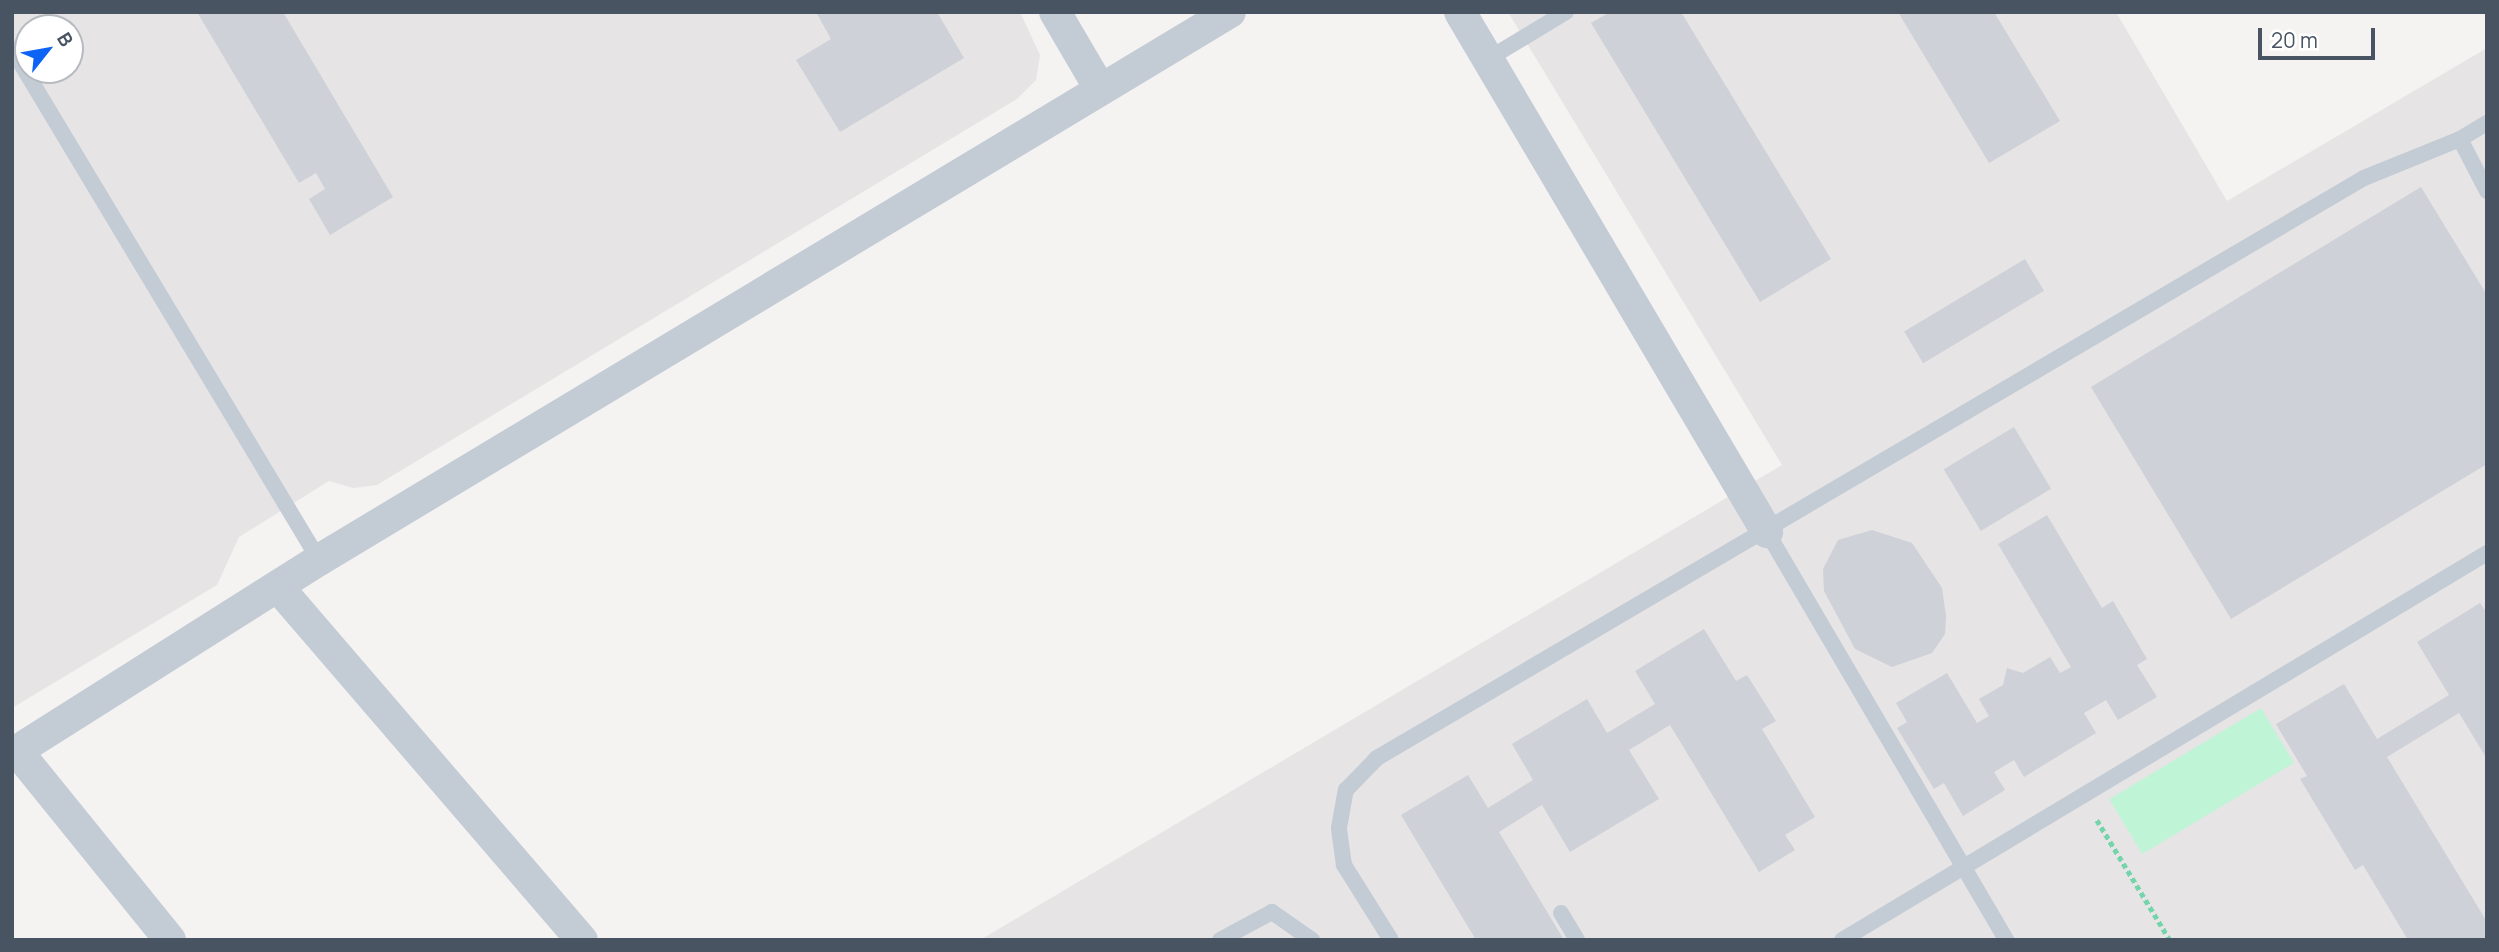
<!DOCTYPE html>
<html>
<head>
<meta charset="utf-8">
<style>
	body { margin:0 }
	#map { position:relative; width:2499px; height:952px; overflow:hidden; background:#f5f3f2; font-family:Manrope,sans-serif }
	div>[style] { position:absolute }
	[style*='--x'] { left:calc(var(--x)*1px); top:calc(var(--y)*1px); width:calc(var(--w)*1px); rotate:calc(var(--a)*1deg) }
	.education>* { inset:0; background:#e6e4e4 }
	.green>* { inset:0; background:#c0f4d7; transform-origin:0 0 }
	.building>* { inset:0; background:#ced1d8; transform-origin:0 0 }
	.path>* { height:4.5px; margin-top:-2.25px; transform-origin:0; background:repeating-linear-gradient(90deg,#74d5ab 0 5px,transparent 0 8.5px) }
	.service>* { height:16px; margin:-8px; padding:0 8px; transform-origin:8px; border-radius:8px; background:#c3ccd5 }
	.minor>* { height:32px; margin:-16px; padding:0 16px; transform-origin:16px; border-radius:16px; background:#c3ccd5 }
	span { translate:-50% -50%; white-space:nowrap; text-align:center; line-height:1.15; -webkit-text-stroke:5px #fff; paint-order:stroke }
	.frame { position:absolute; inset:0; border:14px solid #485462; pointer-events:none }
	.north { position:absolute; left:14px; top:14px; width:70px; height:70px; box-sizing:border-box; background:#fff; border:2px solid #b6bbc0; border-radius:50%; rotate:59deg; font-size:19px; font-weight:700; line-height:28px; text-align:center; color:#485462 }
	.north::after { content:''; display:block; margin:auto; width:24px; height:32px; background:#0d64f4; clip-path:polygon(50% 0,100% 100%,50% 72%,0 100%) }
	.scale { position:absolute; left:2258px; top:28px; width:117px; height:32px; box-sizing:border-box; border:4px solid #485462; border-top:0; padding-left:9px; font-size:21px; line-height:24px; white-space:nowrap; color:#485462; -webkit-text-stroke:5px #fff; paint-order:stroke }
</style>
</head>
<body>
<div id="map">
	<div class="education">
		<i style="clip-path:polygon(evenodd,12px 12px,1020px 12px,1040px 55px,1036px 80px,1017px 99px,377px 485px,353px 488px,329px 481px,239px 537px,217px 585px,12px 708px,12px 12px,28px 28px,70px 28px,70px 70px,28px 70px,28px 28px)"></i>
		<i style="clip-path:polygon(1508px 12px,2116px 12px,2227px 201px,2487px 48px,2487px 940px,980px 940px,1782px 465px)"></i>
	</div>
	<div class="green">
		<i style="left:2261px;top:708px;width:64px;height:177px;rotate:59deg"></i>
	</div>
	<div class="building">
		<i style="clip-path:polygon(197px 12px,283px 12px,393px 197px,330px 235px,309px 199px,325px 189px,316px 173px,299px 183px)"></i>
		<i style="clip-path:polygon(816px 12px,937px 12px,964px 58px,840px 132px,796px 60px,831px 39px)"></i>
		<i style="clip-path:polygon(1610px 12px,1681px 12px,1831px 259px,1760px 302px,1591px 23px)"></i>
		<i style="clip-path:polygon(1898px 12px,1994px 12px,2060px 121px,1989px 163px)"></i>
		<i style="clip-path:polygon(2421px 187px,2487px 295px,2487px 464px,2231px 619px,2091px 387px)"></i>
		<i style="left:2025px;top:259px;width:37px;height:141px;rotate:59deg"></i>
		<i style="left:2014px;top:427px;width:72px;height:82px;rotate:59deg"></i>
		<i style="clip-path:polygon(2047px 515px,2102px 608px,2113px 601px,2147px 659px,2137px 665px,2157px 697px,2118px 720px,2106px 700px,2084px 713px,2096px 733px,2024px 777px,2014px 760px,1994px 772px,2005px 790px,1963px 816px,1944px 783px,1934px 789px,1897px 728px,1907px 722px,1896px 703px,1947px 673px,1977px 723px,1989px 716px,1979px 699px,2003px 685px,2007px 668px,2023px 673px,2050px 657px,2060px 673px,2071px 667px,1998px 544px)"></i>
		<i style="clip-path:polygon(1872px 530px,1912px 543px,1942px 588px,1946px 616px,1945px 634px,1932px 653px,1892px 667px,1855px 649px,1824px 591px,1823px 569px,1838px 540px)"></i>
		<i style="clip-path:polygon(2480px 603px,2487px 613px,2487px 759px,2459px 713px,2387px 757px,2487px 922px,2487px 940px,2408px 940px,2363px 865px,2355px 870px,2300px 779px,2307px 776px,2276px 724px,2344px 684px,2377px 739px,2449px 695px,2417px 642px)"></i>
		<i style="clip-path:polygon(1704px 629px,1736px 681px,1747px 675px,1776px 721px,1762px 729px,1815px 817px,1785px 835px,1795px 850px,1759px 872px,1670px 725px,1629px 750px,1659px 799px,1570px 852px,1542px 805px,1499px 832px,1564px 940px,1476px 940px,1401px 815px,1468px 775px,1488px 808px,1533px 780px,1512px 744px,1587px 699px,1607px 733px,1655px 704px,1635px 671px)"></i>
	</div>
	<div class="path">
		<i style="--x:2097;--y:820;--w:140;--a:58.7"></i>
	</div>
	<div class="service">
		<i style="--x:12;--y:49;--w:596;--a:59"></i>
		<i style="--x:1488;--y:59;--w:91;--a:-31.1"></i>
		<i style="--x:2460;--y:139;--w:31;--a:-31"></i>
		<i style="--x:1767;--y:532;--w:473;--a:59.6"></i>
		<i style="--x:1561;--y:913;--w:31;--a:59"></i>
		<i style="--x:1220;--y:940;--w:59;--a:-28.3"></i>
		<i style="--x:1272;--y:912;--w:49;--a:35"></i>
		<i style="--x:1391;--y:940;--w:89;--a:-122.1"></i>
		<i style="--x:1344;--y:865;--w:37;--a:-98"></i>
		<i style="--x:1339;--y:828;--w:39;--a:-80"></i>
		<i style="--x:1346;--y:790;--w:45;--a:-45.9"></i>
		<i style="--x:1377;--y:758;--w:1145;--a:-30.44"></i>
		<i style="--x:2364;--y:178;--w:104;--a:-22.1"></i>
		<i style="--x:2460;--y:139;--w:59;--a:62.6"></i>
		<i style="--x:1842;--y:940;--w:752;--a:-30.96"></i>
	</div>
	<div class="minor">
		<i style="--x:1055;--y:12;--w:87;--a:59.6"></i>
		<i style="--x:1460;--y:12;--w:604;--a:59.44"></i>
		<i style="--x:278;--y:587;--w:466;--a:49.3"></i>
		<i style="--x:17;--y:751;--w:243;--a:51"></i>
		<i style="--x:12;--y:754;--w:363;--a:-32.3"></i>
		<i style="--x:319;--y:560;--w:1063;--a:-31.03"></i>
	</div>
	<div class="frame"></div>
	<div class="north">B</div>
	<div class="scale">20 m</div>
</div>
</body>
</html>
